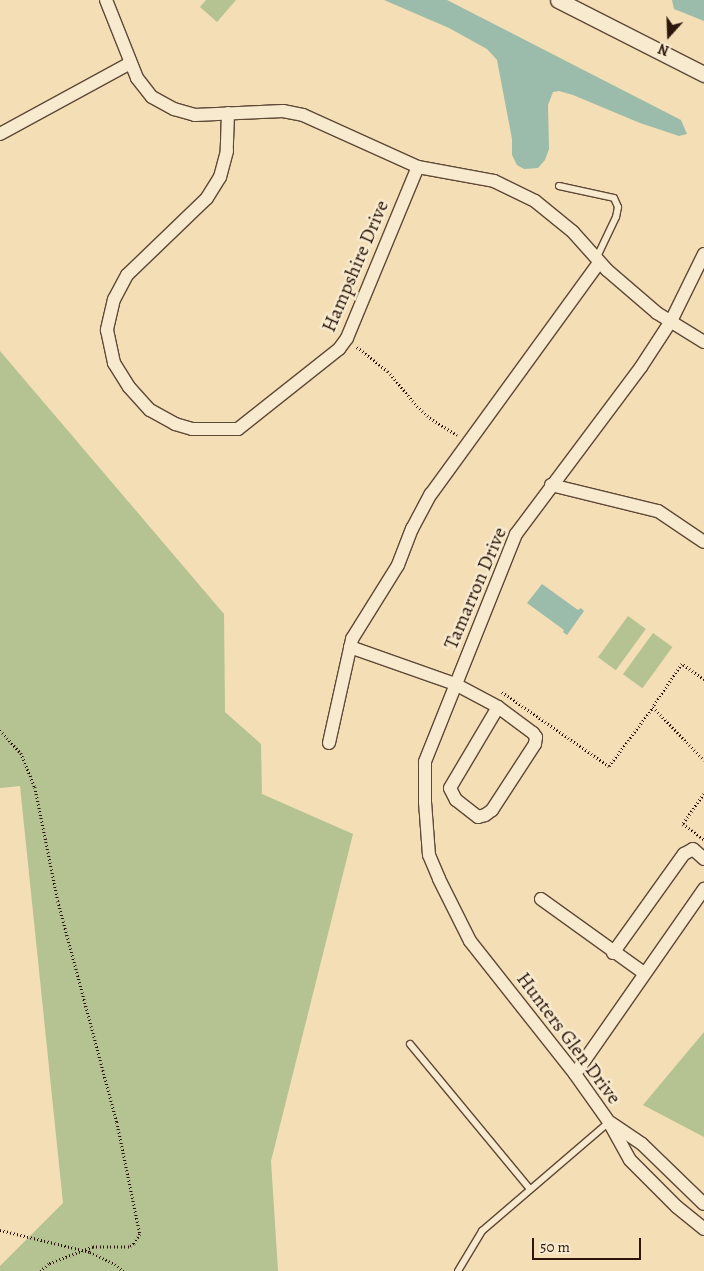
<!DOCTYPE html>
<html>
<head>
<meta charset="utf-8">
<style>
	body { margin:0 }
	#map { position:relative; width:704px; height:1271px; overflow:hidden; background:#f3deb5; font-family:Alegreya,serif }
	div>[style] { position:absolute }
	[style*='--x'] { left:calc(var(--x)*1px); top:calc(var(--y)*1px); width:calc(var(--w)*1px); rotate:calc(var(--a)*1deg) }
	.green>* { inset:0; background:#b5c292; transform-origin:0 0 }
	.water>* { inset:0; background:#9bbcab }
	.path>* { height:2.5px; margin-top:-1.25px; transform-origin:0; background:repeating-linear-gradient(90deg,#2c160c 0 1px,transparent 0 3.5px) }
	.roads { filter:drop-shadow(1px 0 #5e4836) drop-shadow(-1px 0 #5e4836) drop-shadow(0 1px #5e4836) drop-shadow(0 -1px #5e4836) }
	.service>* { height:6px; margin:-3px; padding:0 3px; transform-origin:3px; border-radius:3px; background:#f7eacf }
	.minor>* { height:12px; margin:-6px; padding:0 6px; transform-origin:6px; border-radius:6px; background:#f7eacf }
	.tertiary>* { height:15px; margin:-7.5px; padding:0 7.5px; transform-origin:7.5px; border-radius:7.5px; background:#f7eacf }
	span { translate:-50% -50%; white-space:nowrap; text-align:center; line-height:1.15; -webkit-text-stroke:5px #f7eacf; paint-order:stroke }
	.street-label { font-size:20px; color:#2c160c }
	.north { position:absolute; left:644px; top:10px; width:50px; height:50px; -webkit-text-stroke:4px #f7eacf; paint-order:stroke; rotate:200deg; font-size:14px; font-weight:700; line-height:20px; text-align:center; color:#2c160c }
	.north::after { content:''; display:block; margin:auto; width:18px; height:22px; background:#2c160c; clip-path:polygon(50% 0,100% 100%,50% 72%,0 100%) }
	.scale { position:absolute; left:532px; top:1238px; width:109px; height:22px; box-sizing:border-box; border:2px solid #2c160c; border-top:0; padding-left:6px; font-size:15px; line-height:18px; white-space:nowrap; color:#2c160c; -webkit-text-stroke:4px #f7eacf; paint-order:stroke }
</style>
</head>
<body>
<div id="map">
	<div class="green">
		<i style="clip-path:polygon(206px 0,236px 0,217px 22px,200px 7px)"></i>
		<i style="clip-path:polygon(0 351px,224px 614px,225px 712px,261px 744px,262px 794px,353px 834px,271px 1161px,278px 1271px,0 1271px,0 1266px,63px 1203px,20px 786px,0 788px)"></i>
		<i style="left:628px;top:616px;width:22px;height:51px;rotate:36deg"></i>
		<i style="left:653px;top:633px;width:24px;height:51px;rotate:36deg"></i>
		<i style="clip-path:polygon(704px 1032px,704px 1137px,643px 1105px)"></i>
	</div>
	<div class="water">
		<i style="clip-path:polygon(384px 0,447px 0,681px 120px,687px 134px,679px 136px,640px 123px,573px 95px,559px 91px,553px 92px,548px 105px,549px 149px,545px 160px,538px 168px,524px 169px,517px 165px,512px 155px,512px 139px,497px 60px,487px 49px,449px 28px)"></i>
		<i style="clip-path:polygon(672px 0,704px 0,704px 21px,674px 9px)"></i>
		<i style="clip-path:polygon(542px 584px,578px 610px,581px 608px,584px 611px,567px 635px,563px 632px,564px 630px,527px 603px)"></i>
	</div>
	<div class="path">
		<i style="--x:357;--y:347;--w:39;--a:38"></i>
		<i style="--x:388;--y:371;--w:45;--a:50.4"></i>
		<i style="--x:417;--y:406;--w:18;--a:43"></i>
		<i style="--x:430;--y:418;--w:32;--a:32"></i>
		<i style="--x:704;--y:680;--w:27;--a:-144"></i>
		<i style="--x:682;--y:664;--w:52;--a:124"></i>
		<i style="--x:653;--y:707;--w:74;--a:46.1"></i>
		<i style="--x:502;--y:692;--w:130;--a:34.7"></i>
		<i style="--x:609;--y:766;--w:74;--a:-53.3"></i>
		<i style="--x:0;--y:730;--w:31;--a:48"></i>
		<i style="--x:21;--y:753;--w:37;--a:68"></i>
		<i style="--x:35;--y:787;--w:116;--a:78.6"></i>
		<i style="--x:58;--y:901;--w:229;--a:75.1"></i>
		<i style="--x:117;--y:1122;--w:114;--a:78.4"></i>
		<i style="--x:140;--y:1234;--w:12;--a:121"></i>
		<i style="--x:134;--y:1244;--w:6;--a:149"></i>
		<i style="--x:129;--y:1247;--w:36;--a:180"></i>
		<i style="--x:93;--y:1247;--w:47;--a:158.9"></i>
		<i style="--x:49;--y:1264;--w:11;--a:139"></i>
		<i style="--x:704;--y:794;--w:37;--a:125"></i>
		<i style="--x:683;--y:824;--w:26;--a:36"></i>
		<i style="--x:0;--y:1230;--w:93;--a:13.7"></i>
		<i style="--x:90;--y:1252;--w:28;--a:26"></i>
		<i style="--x:115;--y:1264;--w:11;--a:41"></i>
	</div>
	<div class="roads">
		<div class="service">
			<i style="--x:559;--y:186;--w:56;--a:12.3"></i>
			<i style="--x:614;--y:198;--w:10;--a:66"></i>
			<i style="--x:618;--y:207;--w:10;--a:101"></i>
			<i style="--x:616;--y:217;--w:47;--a:115.5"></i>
			<i style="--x:410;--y:1044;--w:188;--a:50.4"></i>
			<i style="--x:458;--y:1271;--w:47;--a:-59"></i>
			<i style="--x:482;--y:1231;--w:167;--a:-40.6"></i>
		</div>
		<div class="minor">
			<i style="--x:106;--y:0;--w:84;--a:68.3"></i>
			<i style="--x:137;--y:78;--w:24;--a:52"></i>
			<i style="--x:152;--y:97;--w:25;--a:29"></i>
			<i style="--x:174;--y:109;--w:22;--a:16"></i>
			<i style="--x:195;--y:115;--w:88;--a:-2.6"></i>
			<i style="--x:283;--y:111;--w:20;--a:11"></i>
			<i style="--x:303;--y:115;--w:126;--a:24.3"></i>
			<i style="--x:418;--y:167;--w:77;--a:10.4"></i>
			<i style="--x:494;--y:181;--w:46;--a:26"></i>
			<i style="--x:535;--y:201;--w:49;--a:39.2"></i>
			<i style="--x:573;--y:232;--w:51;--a:48.2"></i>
			<i style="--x:607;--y:270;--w:66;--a:40.7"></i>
			<i style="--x:657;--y:313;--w:55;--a:31.7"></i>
			<i style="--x:228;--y:113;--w:38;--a:92"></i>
			<i style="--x:227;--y:151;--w:27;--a:105"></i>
			<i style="--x:220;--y:177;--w:25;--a:122"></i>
			<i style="--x:207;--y:198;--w:111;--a:136.1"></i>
			<i style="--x:127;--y:275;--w:27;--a:118"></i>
			<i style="--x:114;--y:299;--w:32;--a:103"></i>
			<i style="--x:107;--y:330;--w:34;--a:78"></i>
			<i style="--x:114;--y:363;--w:28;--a:58"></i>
			<i style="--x:129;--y:387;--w:31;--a:48"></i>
			<i style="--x:150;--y:410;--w:29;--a:29"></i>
			<i style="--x:175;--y:424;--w:18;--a:16"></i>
			<i style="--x:192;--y:429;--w:46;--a:0"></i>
			<i style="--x:238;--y:429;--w:129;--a:-38.4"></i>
			<i style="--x:339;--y:349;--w:14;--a:-54"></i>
			<i style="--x:347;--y:338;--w:185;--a:-67.5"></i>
			<i style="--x:0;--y:134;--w:148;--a:-28.6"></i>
			<i style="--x:704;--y:254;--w:75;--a:116.2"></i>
			<i style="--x:671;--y:321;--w:55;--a:123.1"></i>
			<i style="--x:641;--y:367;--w:209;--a:126.8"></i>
			<i style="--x:516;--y:534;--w:245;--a:111.8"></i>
			<i style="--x:425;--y:762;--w:40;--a:90"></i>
			<i style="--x:425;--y:802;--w:53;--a:85.7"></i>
			<i style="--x:429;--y:855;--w:26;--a:67"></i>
			<i style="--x:439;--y:879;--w:69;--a:63.4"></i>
			<i style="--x:470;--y:941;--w:169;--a:51.7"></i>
			<i style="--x:575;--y:1074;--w:59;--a:54.7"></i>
			<i style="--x:609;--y:1122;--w:43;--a:61.1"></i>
			<i style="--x:630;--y:1160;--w:66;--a:45"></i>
			<i style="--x:677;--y:1207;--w:35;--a:39"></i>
			<i style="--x:551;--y:485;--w:110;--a:13.7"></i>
			<i style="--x:658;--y:511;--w:55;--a:34"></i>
			<i style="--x:350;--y:647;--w:111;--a:19.4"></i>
			<i style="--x:455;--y:684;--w:49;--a:28.1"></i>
			<i style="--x:498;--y:707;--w:44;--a:36.6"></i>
			<i style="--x:533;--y:733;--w:5;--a:53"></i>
			<i style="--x:536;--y:737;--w:7;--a:98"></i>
			<i style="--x:535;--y:744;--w:79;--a:123.1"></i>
			<i style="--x:492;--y:810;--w:9;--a:144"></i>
			<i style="--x:485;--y:815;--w:7;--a:164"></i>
			<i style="--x:478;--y:817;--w:28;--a:-142"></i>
			<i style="--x:456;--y:800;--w:13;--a:-117"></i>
			<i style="--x:450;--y:788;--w:94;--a:-59.3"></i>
			<i style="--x:329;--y:743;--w:107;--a:-77.5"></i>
			<i style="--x:352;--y:639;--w:87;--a:-58.1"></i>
			<i style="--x:398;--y:565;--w:39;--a:-69"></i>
			<i style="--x:412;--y:529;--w:40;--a:-62"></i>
			<i style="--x:431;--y:494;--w:286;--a:-54"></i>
			<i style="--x:541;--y:899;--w:127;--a:35.7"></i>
			<i style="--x:613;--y:953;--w:122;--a:-54.4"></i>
			<i style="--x:684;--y:854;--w:10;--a:-29"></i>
			<i style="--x:693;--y:849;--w:15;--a:42"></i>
			<i style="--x:575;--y:1074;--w:226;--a:-55.1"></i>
			<i style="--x:611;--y:1123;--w:37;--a:34"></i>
			<i style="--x:642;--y:1144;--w:86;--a:44.1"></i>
		</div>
		<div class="tertiary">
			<i style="--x:558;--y:0;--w:164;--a:26.9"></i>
		</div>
	</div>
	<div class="street-label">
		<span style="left:355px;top:266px;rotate:-67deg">Hampshire Drive</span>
		<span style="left:475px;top:588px;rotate:-67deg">Tamarron Drive</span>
		<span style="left:569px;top:1038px;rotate:53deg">Hunters Glen Drive</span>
	</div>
	<div class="north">N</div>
	<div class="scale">50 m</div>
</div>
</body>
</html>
